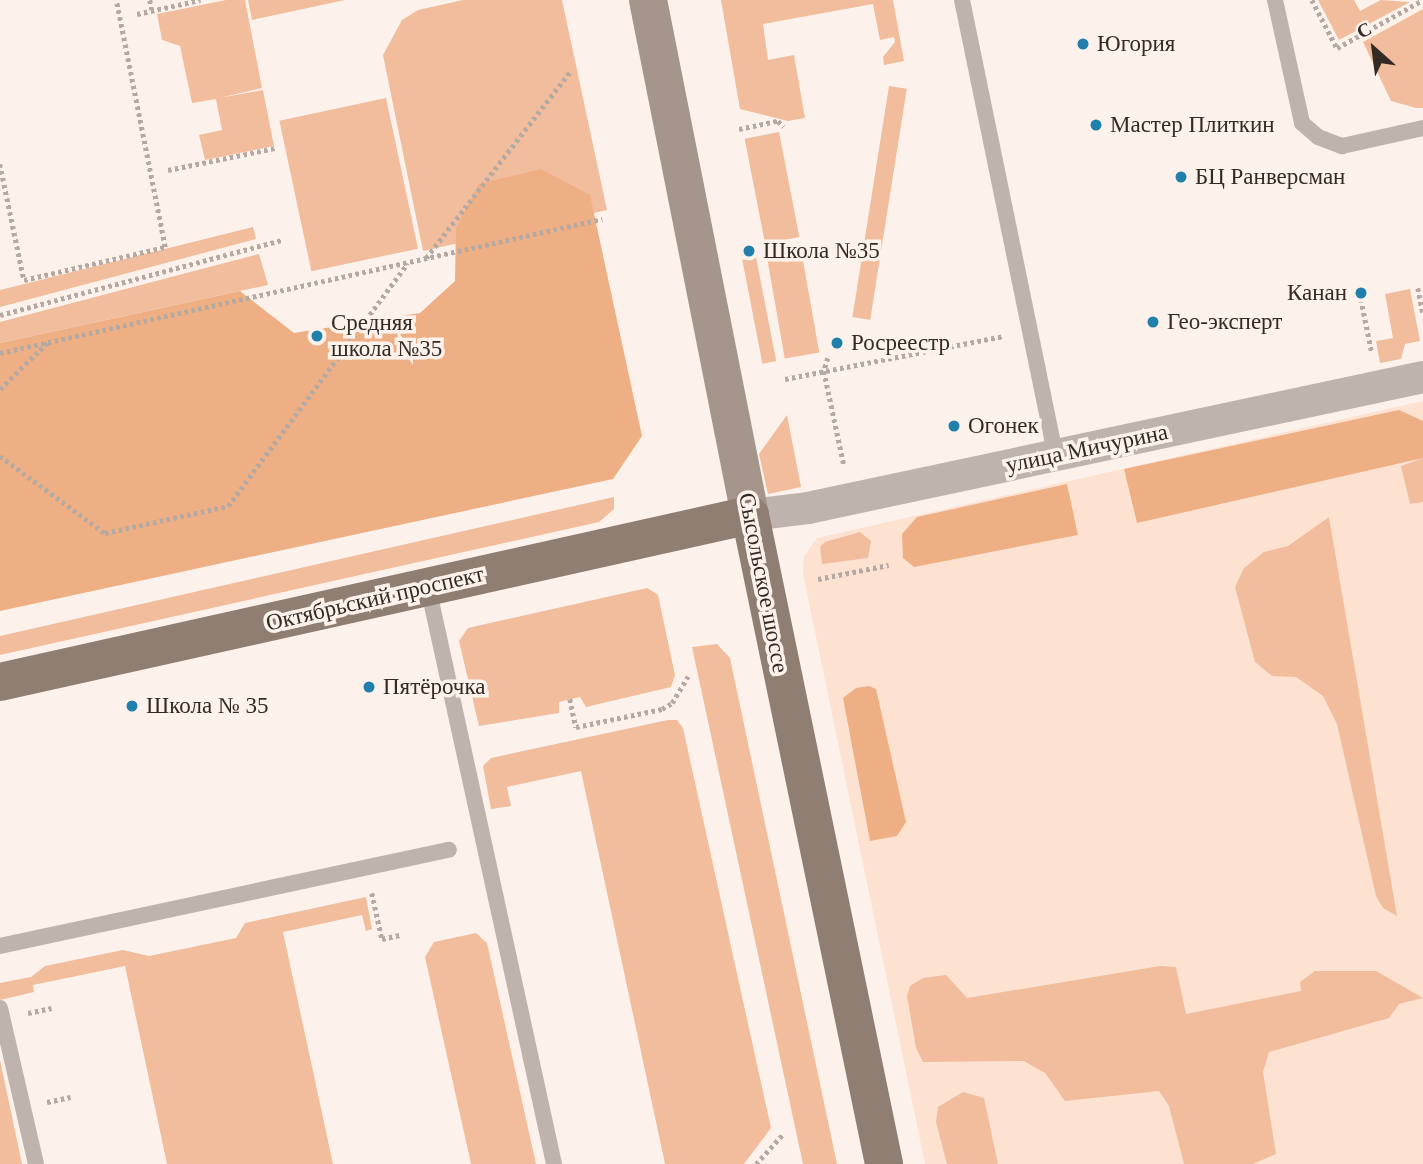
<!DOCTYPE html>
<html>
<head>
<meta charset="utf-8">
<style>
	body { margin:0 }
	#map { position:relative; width:1423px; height:1164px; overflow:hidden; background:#fcf2eb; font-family:Georgia,serif }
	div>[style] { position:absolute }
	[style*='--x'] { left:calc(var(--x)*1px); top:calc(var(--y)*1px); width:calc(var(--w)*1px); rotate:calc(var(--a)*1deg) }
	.built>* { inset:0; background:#fde2d2 }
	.green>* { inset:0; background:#f1bd9c; transform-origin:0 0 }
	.forest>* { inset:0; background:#efaf84 }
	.path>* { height:4.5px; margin-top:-2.25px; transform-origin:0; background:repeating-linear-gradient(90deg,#b4aaa3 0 3.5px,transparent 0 7px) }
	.lane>* { height:16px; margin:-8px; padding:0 8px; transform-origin:8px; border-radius:8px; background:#bfb4ad }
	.street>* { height:32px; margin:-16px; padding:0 16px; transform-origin:16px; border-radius:16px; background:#bfb4ad }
	.secondary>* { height:38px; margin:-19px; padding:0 19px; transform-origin:19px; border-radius:19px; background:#a5958a }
	.primary>* { height:38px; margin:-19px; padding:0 19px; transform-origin:19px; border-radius:19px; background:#917e72 }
	.dots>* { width:19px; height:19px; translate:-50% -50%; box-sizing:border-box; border:4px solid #fcf2eb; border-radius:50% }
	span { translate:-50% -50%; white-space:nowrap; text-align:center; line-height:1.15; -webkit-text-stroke:7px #fcf2eb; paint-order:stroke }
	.poi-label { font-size:23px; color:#342a24 }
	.left { translate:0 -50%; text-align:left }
	.right { translate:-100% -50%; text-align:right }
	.street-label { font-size:23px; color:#342a24 }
	.north { position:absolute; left:1339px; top:14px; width:70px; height:70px; -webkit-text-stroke:5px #fcf2eb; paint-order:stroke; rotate:332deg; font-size:19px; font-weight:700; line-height:28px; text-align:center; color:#342a24 }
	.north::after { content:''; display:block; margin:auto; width:24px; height:32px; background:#342a24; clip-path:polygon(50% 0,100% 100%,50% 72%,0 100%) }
</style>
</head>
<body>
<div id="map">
	<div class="built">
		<i style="clip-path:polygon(1423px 401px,1423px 1164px,925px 1164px,803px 574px,804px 556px,817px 538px)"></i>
	</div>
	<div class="green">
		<i style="clip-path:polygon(226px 0,245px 0,262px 88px,219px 98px,263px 90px,274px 146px,205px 160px,199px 135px,222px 130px,216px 99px,192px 103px,180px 46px,162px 40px,157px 14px)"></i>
		<i style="clip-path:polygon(248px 0,345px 0,252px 20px)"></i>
		<i style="clip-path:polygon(463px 0,562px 0,607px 210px,423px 251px,383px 55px,402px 20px,418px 10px)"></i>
		<i style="clip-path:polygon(721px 0,893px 0,904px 61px,884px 65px,883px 57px,895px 42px,894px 37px,880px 40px,873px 4px,763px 24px,768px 60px,794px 55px,805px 118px,788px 121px,740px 109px)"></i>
		<i style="clip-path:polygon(1318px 0,1354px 0,1360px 11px,1381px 0,1410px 2px,1339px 40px)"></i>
		<i style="clip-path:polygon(1423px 9px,1423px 108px,1416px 108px,1391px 101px,1363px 42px)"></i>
		<i style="left:889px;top:86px;width:18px;height:234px;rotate:9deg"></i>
		<i style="left:386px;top:98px;width:154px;height:109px;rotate:78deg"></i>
		<i style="left:779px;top:132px;width:107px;height:35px;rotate:79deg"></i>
		<i style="clip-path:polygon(253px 227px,256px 239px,0 307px,0 290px)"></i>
		<i style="left:801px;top:249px;width:105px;height:35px;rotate:80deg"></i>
		<i style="clip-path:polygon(259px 254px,268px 285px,0 343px,0 322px)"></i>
		<i style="left:756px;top:257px;width:106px;height:14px;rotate:79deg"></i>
		<i style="clip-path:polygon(1410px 289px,1420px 341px,1405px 344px,1401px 359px,1380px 363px,1376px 341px,1393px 338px,1385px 294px)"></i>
		<i style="clip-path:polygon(787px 415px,801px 487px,768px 494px,759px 454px)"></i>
		<i style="clip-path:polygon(1423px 458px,1423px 502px,1410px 504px,1401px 466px)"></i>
		<i style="clip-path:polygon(614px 497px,614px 509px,599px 522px,0 655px,0 636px)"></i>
		<i style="clip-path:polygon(1329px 517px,1397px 916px,1383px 908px,1376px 896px,1337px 724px,1323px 696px,1296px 677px,1272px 676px,1255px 662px,1235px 587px,1244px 568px,1264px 552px,1288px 546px)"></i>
		<i style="clip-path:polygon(860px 532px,871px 541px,868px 558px,822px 564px,820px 547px,825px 542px)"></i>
		<i style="clip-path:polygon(647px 588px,658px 595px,675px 675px,671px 687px,586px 707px,580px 697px,559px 702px,559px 713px,479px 726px,459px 641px,468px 628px)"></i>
		<i style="clip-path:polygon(717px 644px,730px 658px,837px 1164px,803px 1164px,692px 647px)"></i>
		<i style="clip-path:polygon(668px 720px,677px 720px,683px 728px,771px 1128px,744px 1164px,665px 1164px,581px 771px,507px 787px,511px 806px,491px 809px,483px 766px,491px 758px)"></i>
		<i style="clip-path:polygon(366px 897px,372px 929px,366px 931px,362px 915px,283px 932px,333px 1164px,167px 1164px,125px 966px,33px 985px,34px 992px,0 1000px,0 983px,31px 977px,45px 966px,123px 950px,149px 956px,236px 938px,245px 923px)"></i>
		<i style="clip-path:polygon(476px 933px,487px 943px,536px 1164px,471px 1164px,425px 957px,434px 942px)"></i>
		<i style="clip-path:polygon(1160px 966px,1176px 967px,1186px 1014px,1301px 991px,1300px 982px,1315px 971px,1376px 971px,1423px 998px,1399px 1004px,1389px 1018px,1269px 1052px,1263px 1072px,1276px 1154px,1253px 1164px,1184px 1164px,1169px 1106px,1159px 1091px,1065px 1101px,1045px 1073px,1024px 1061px,923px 1062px,916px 1048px,907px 996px,910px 986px,923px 978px,946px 975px,967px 998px)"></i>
		<i style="clip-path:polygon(0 1060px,22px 1164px,0 1164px)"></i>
		<i style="clip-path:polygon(963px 1092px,984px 1098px,998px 1164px,947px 1164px,936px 1122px,938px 1107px)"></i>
	</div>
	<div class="forest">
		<i style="clip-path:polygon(541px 169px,590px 195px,642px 436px,613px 479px,0 611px,0 343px,240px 291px,294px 333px,420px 313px,455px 281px,456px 228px,479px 184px)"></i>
		<i style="clip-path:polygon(1399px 410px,1423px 421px,1423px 458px,1137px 523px,1124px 469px)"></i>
		<i style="clip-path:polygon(1067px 484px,1078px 535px,914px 567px,903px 558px,902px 534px,917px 517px)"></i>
		<i style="clip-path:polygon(869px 686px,876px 689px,906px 822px,897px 836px,870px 841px,843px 698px,856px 688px)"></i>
	</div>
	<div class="path">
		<i style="--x:150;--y:0;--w:10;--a:79"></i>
		<i style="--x:1312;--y:0;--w:54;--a:62.5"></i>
		<i style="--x:1337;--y:48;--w:98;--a:-29.2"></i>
		<i style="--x:137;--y:14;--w:65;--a:-12.5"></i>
		<i style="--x:739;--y:129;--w:40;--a:-12"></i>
		<i style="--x:778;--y:121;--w:8;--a:45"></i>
		<i style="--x:0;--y:164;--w:118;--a:78.3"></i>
		<i style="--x:24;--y:280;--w:145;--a:-13.2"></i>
		<i style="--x:165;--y:247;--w:252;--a:-101.2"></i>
		<i style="--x:168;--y:170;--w:109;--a:-11.6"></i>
		<i style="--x:426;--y:258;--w:235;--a:-52.3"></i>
		<i style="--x:1418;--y:288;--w:26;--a:79"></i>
		<i style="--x:1361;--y:299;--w:55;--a:78.5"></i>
		<i style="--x:0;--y:315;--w:291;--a:-14.9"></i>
		<i style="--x:0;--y:353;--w:617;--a:-12.55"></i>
		<i style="--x:828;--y:358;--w:14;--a:107"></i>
		<i style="--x:824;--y:371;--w:96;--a:78"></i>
		<i style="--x:785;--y:379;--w:223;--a:-11.1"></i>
		<i style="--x:0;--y:389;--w:66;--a:-44.4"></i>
		<i style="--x:0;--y:456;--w:130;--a:36.3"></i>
		<i style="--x:105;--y:533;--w:126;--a:-12.4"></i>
		<i style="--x:228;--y:506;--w:302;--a:-53.5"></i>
		<i style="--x:818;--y:579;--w:72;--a:-11.2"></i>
		<i style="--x:570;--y:699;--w:29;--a:78"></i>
		<i style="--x:576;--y:727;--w:88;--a:-11.8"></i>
		<i style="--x:662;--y:709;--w:12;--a:-31"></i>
		<i style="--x:672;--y:703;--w:31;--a:-59"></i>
		<i style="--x:372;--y:893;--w:47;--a:77.7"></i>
		<i style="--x:382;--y:939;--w:18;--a:-13"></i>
		<i style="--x:28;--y:1013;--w:24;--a:-12"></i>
		<i style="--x:47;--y:1102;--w:24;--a:-12"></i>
		<i style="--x:756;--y:1164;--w:40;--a:-48"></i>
	</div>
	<div class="lane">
		<i style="--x:962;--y:0;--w:466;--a:78.4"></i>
		<i style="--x:1275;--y:0;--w:126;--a:77.6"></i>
		<i style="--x:1302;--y:123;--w:21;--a:41"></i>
		<i style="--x:1318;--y:137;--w:26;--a:21"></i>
		<i style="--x:1342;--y:146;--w:83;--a:-12.5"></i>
		<i style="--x:428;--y:587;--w:591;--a:77.68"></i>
		<i style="--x:0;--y:946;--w:459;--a:-12.1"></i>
		<i style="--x:0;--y:1008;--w:160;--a:77"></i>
	</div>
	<div class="street">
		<i style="--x:750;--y:515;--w:58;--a:-6.9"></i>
		<i style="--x:808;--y:508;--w:629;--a:-12.02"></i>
	</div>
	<div class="secondary">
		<i style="--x:648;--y:0;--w:525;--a:78.8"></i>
	</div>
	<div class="primary">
		<i style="--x:0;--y:682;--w:768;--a:-12.55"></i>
		<i style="--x:750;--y:515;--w:663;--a:78.33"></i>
	</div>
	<div class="dots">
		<i style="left:1083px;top:44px;background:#207fab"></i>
		<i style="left:1096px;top:125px;background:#207fab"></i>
		<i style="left:1181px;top:177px;background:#207fab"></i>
		<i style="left:749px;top:251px;background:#207fab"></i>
		<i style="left:1361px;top:293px;background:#207fab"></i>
		<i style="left:1153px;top:322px;background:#207fab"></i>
		<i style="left:317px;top:336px;background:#207fab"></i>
		<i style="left:837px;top:343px;background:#207fab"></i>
		<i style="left:954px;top:426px;background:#207fab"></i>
		<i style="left:369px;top:687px;background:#207fab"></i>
		<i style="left:132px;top:706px;background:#207fab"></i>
	</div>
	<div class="poi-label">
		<span class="left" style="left:1097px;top:44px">Югория</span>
		<span class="left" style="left:1110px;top:125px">Мастер Плиткин</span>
		<span class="left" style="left:1195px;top:177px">БЦ Ранверсман</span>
		<span class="left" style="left:763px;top:251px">Школа №35</span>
		<span class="right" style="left:1347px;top:293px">Канан</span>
		<span class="left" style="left:1167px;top:322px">Гео-эксперт</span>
		<span class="left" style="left:331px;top:336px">Средняя<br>школа №35</span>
		<span class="left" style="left:851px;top:343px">Росреестр</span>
		<span class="left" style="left:968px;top:426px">Огонек</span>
		<span class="left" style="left:383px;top:687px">Пятёрочка</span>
		<span class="left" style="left:146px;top:706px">Школа № 35</span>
	</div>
	<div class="street-label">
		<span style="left:1087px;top:449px;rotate:-12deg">улица Мичурина</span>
		<span style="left:763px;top:583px;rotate:79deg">Сысольское шоссе</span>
		<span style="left:375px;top:599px;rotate:-13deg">Октябрьский проспект</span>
	</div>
	<div class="north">С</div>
</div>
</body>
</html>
